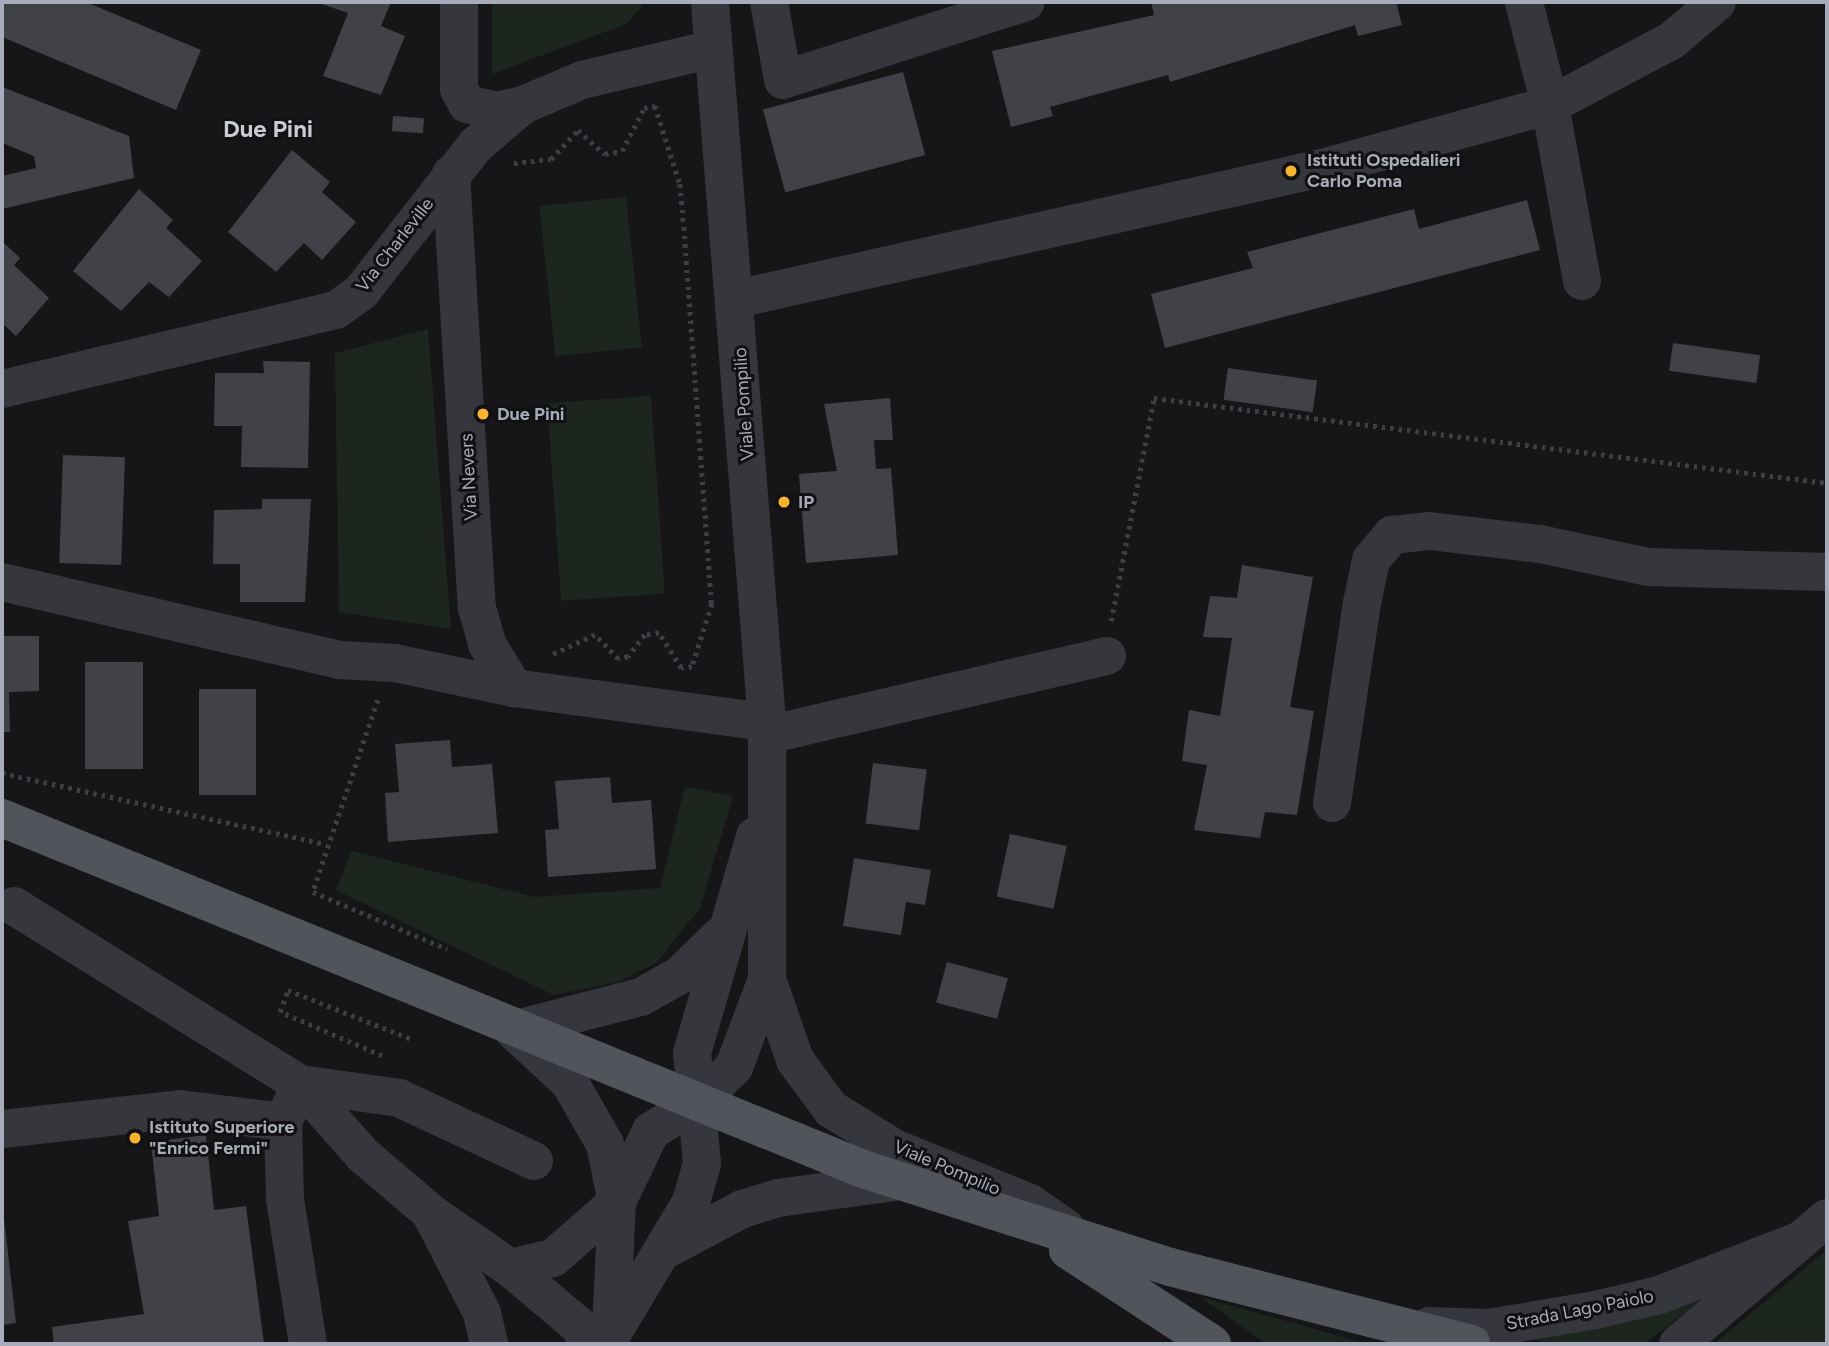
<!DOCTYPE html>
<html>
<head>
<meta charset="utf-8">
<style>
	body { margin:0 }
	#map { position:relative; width:1829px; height:1346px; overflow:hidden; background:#161618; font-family:Figtree,sans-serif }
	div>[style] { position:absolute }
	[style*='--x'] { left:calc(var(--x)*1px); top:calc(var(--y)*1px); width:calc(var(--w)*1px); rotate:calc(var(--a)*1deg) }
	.green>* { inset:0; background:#1d261e; transform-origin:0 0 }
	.building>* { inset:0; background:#414248; transform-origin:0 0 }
	.path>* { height:4.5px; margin-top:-2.25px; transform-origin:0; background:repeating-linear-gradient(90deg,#3c3f44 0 3.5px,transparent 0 8.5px) }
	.minor>* { height:38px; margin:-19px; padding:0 19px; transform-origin:19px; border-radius:19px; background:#36373d }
	.major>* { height:38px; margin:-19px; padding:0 19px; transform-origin:19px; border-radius:19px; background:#52545c }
	.dots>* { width:19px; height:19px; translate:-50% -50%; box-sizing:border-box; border:4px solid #111113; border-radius:50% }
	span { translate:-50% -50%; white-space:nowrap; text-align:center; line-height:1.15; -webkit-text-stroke:6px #111113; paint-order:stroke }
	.poi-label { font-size:18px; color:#a7acb8; font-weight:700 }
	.left { translate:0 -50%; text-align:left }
	.street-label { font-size:18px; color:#a7acb8 }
	.district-label { font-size:24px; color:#c8cbd4; font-weight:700 }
	.frame { position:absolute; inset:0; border:4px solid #a7acb8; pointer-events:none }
</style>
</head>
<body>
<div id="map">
	<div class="green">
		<i style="clip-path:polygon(492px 2px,646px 2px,626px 24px,492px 74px)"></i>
		<i style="left:626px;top:197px;width:151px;height:87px;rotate:84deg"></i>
		<i style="clip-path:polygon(428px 329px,451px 629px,339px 612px,335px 353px)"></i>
		<i style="left:651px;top:396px;width:198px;height:104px;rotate:86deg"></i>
		<i style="clip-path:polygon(685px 787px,733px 796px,700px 908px,656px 963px,618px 982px,554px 995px,336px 890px,352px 851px,534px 897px,660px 888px)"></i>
		<i style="clip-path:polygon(1827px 1250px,1827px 1344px,1714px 1344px)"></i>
		<i style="clip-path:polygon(1718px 1288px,1644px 1344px,1548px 1344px,1533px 1338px)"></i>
		<i style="clip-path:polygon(1200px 1297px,1368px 1344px,1266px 1344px)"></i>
	</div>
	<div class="building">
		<i style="clip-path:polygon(2px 2px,86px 2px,201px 50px,176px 110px,2px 37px)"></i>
		<i style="clip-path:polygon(316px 2px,391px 2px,381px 26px,405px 36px,381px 95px,323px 76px,348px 13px)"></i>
		<i style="clip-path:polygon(1151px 2px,1396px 2px,1402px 25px,1358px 36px,1355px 25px,1170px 82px,1168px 75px,1050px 107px,1053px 116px,1011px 127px,992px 51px,1154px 15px)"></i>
		<i style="left:903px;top:72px;width:86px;height:145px;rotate:75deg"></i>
		<i style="clip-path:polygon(2px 87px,129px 136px,134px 178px,2px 209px,2px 176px,36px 168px,34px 156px,2px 143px)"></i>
		<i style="left:393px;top:116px;width:31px;height:15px;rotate:4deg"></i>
		<i style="clip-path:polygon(292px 150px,330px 182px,322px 192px,356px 222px,322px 260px,304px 243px,276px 272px,228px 232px)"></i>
		<i style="clip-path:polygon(139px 189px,173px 220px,166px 228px,202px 261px,169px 297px,149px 282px,121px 311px,73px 271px)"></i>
		<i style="clip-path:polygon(1527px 200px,1540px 250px,1165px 348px,1151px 294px,1253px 268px,1247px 252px,1414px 209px,1419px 229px)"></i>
		<i style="clip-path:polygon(2px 241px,20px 258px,14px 265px,49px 298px,16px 336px,2px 323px)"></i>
		<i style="left:1673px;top:343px;width:88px;height:28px;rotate:8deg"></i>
		<i style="clip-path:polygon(263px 361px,310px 362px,308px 468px,241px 467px,242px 426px,214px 426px,215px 373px,264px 373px)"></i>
		<i style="left:1228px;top:368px;width:90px;height:32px;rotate:8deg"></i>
		<i style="clip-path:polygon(890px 398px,893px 440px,874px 440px,876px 469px,891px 468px,898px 555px,806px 563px,799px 474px,837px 471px,824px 404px)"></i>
		<i style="left:63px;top:455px;width:62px;height:108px;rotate:2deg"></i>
		<i style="clip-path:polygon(262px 499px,311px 499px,305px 602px,240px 602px,240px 564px,213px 564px,214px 510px,262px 509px)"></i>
		<i style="clip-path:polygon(1242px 565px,1313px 577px,1290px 707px,1314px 711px,1297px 815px,1265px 812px,1260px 838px,1194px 830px,1207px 765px,1182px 761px,1189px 710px,1220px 716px,1232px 638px,1203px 637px,1210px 596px,1237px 598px)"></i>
		<i style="clip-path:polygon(2px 636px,39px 636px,39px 691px,9px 692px,10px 732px,2px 732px)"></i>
		<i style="left:85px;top:662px;width:58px;height:107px"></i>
		<i style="left:256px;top:689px;width:106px;height:57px;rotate:90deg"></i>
		<i style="clip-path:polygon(450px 740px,452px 767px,492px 764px,498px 833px,388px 842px,385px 793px,399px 792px,395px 744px)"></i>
		<i style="left:873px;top:763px;width:54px;height:61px;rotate:7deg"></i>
		<i style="clip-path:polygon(610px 777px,612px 803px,651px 800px,656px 869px,548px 877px,545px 830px,559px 829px,555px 781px)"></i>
		<i style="left:1010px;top:834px;width:58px;height:64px;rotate:12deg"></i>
		<i style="clip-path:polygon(854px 858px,931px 870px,925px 905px,906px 902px,901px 935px,843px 926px)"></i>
		<i style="left:947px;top:962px;width:63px;height:42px;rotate:15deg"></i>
		<i style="clip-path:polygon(206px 1135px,214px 1210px,246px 1206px,264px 1344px,54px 1344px,52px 1327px,144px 1314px,128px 1221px,159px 1216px,151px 1142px)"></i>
		<i style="clip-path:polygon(2px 1201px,16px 1323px,2px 1325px)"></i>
	</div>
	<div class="path">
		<i style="--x:514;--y:163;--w:37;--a:-6"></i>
		<i style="--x:551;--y:159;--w:40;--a:-47"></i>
		<i style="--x:578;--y:130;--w:36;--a:42"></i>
		<i style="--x:605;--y:154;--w:17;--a:-10"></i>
		<i style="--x:622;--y:151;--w:48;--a:-62.9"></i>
		<i style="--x:644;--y:108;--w:11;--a:-10"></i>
		<i style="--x:655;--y:106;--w:82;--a:72.2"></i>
		<i style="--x:680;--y:184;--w:43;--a:84.7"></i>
		<i style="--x:684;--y:227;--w:378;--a:85.8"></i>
		<i style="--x:712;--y:604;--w:66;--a:107.6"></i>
		<i style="--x:692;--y:667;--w:11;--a:175"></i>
		<i style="--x:681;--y:668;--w:41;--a:-122.2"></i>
		<i style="--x:659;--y:633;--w:14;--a:172"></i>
		<i style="--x:645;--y:635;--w:28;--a:128"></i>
		<i style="--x:628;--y:657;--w:10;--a:169"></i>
		<i style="--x:618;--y:659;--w:33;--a:-134"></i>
		<i style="--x:595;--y:635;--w:47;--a:155.1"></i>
		<i style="--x:1111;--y:621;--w:227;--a:-79.1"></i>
		<i style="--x:1154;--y:398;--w:678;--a:7.2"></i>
		<i style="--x:378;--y:700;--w:203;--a:108.7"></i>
		<i style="--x:313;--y:892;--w:146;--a:23"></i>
		<i style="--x:2;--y:773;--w:332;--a:12.4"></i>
		<i style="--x:382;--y:1056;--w:111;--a:-156.7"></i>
		<i style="--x:280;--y:1012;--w:23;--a:-70"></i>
		<i style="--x:288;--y:990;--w:132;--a:21.7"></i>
	</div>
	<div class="minor">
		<i style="--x:459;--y:2;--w:87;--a:90"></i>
		<i style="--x:459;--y:89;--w:17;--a:62"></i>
		<i style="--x:467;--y:104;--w:31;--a:13"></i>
		<i style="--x:497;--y:111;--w:27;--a:-13"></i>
		<i style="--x:769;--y:2;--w:79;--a:79.8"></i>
		<i style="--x:783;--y:80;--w:255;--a:-17.8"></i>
		<i style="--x:451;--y:174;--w:435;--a:86.6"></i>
		<i style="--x:477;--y:608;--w:37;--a:74"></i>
		<i style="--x:487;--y:644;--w:52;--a:58.5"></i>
		<i style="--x:1582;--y:281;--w:179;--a:-100.3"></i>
		<i style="--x:1550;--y:105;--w:137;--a:-27.9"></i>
		<i style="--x:1671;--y:41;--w:60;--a:-40.3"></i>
		<i style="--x:736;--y:299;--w:600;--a:-12.6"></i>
		<i style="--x:1322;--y:168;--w:237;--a:-15.4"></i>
		<i style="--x:1550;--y:105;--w:106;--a:-104.2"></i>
		<i style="--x:2;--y:389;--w:343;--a:-13.3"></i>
		<i style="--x:336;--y:310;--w:31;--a:-36"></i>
		<i style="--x:361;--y:292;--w:187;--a:-52"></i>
		<i style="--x:476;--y:145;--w:62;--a:-40.4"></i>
		<i style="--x:523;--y:105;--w:64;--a:-23"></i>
		<i style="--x:582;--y:80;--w:135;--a:-13.3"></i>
		<i style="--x:2;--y:582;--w:346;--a:13"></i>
		<i style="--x:339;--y:660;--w:56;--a:3.1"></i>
		<i style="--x:395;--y:663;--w:122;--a:11.9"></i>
		<i style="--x:514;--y:688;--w:255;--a:7.7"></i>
		<i style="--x:767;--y:735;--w:349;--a:-13.1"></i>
		<i style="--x:1332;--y:803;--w:202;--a:-81.5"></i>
		<i style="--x:1362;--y:603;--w:44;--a:-78.2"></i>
		<i style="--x:1371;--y:560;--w:33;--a:-50"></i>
		<i style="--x:1392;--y:535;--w:37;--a:-6"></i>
		<i style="--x:1429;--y:531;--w:112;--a:6.7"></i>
		<i style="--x:1540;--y:544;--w:110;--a:12"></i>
		<i style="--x:1648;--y:567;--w:179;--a:1.6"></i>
		<i style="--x:14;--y:906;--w:337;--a:31.9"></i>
		<i style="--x:300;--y:1084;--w:95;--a:48.4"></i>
		<i style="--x:363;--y:1155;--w:89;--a:40.5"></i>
		<i style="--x:431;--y:1213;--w:96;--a:34.8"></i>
		<i style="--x:510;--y:1268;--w:90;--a:40"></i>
		<i style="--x:579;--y:1326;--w:21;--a:61"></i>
		<i style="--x:767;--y:979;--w:86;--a:70.9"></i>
		<i style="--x:795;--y:1060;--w:61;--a:53.7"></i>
		<i style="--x:831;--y:1109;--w:76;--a:31.6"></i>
		<i style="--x:896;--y:1149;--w:144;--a:21.9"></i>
		<i style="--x:1030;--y:1203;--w:44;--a:34.8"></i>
		<i style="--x:513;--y:1030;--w:78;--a:42.9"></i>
		<i style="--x:570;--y:1083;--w:70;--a:60.2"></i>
		<i style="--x:605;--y:1144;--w:59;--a:78.3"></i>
		<i style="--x:617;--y:1202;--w:125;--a:92.7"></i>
		<i style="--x:513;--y:1030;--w:132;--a:-14.5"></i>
		<i style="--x:641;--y:997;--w:45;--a:-29.4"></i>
		<i style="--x:680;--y:975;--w:57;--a:-44.3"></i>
		<i style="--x:300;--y:1084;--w:100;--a:8"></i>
		<i style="--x:399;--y:1098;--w:149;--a:25"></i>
		<i style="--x:294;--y:1099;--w:25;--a:116"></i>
		<i style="--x:283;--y:1122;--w:77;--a:88.5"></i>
		<i style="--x:285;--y:1199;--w:147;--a:81"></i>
		<i style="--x:2;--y:1129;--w:179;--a:-6.4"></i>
		<i style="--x:180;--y:1109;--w:104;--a:7.2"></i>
		<i style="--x:432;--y:1216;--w:109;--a:62.7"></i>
		<i style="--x:482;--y:1313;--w:32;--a:77"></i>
		<i style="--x:665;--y:1250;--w:87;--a:-28"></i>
		<i style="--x:742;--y:1209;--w:38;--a:-17"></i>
		<i style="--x:778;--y:1198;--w:123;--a:-7.9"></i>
		<i style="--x:510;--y:1268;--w:44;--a:-13.1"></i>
		<i style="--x:553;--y:1258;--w:85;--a:-41.2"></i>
		<i style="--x:617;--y:1202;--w:79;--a:-64.4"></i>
		<i style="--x:651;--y:1131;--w:54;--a:-31.3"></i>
		<i style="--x:697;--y:1103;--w:52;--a:-44.2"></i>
		<i style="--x:734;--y:1067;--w:94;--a:-69.4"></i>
		<i style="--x:767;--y:979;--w:257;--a:-90"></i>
		<i style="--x:767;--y:722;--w:722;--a:-94.53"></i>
		<i style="--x:1429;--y:1326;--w:59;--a:1.9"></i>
		<i style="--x:1488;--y:1328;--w:109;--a:-9.5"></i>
		<i style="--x:1595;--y:1310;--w:66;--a:-13.2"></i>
		<i style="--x:1659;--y:1295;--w:149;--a:-21.2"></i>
		<i style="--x:606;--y:1344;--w:165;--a:-59.1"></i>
		<i style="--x:691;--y:1202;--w:40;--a:-74"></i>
		<i style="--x:702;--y:1164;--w:111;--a:-95.1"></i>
		<i style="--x:692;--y:1053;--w:226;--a:-73.8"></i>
		<i style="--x:1678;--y:1344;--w:195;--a:-40.2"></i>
	</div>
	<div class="major">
		<i style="--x:2;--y:818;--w:930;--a:22.18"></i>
		<i style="--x:863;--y:1169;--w:322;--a:17.7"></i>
		<i style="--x:1170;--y:1267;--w:311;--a:14.3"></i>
		<i style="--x:1068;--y:1250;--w:172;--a:33.1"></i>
	</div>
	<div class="dots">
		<i style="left:1291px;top:171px;background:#fbb32a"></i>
		<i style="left:483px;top:414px;background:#fbb32a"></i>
		<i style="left:784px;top:502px;background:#fbb32a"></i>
		<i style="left:135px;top:1138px;background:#fbb32a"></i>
	</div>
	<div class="poi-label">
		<span class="left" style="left:1307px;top:171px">Istituti Ospedalieri<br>Carlo Poma</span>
		<span class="left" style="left:497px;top:414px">Due Pini</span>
		<span class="left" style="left:798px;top:502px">IP</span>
		<span class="left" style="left:149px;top:1138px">Istituto Superiore<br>"Enrico Fermi"</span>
	</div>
	<div class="street-label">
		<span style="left:395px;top:245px;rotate:-52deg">Via Charleville</span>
		<span style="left:744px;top:404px;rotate:-94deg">Viale Pompilio</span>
		<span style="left:469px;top:477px;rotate:-93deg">Via Nevers</span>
		<span style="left:947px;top:1168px;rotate:23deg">Viale Pompilio</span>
		<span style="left:1580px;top:1310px;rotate:-11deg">Strada Lago Paiolo</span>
	</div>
	<div class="district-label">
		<span style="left:268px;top:129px">Due Pini</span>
	</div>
	<div class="frame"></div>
</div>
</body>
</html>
